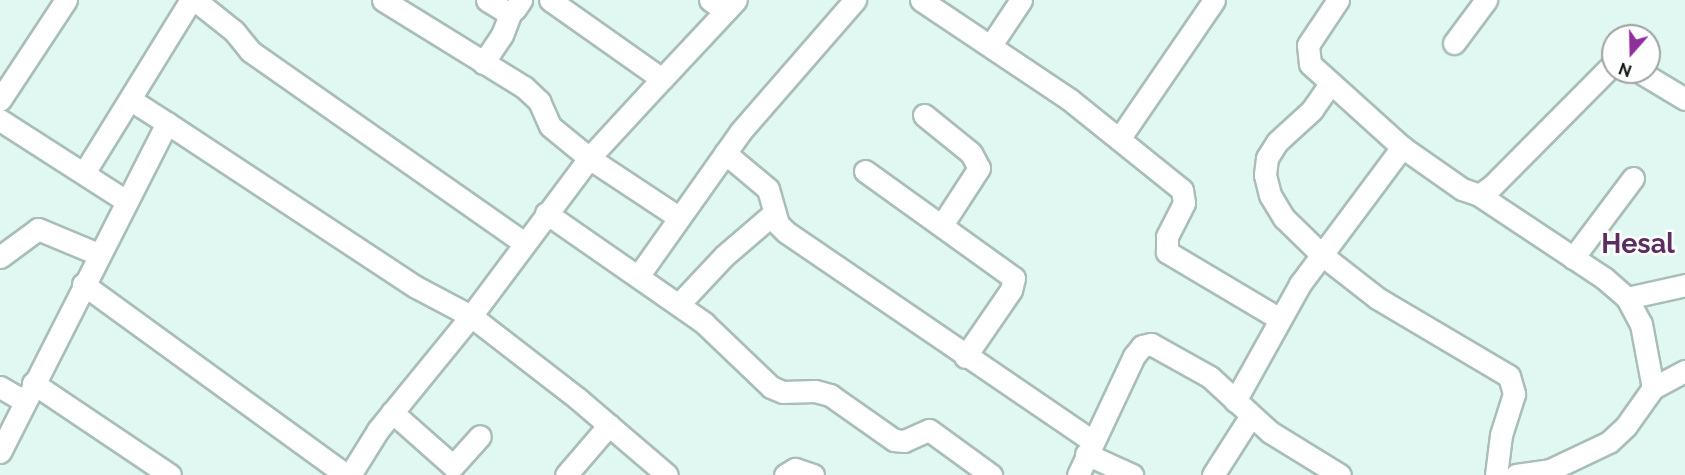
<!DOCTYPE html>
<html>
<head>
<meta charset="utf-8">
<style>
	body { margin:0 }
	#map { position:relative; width:1685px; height:475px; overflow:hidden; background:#e1f7f1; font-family:Raleway,sans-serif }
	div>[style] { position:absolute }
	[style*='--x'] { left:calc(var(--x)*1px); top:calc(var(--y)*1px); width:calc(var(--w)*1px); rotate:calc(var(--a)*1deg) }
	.roads { filter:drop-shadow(2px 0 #a9beb8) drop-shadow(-2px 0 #a9beb8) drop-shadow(0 2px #a9beb8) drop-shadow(0 -2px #a9beb8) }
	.minor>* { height:21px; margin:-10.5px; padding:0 10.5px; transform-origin:10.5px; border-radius:10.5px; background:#fff }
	span { translate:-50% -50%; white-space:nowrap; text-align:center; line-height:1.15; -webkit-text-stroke:5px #fefefe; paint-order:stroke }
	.district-label { font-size:27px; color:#5b2d61; font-weight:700 }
	.north { position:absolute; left:1601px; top:24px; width:60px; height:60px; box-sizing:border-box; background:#fefefe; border:2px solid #9fa2a2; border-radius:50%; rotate:200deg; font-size:16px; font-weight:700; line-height:24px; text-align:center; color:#111917 }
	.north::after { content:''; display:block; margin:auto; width:21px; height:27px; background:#8e309a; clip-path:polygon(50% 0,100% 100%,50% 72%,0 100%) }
</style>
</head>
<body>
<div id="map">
	<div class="roads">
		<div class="minor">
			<i style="--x:195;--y:0;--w:50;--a:38.5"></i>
			<i style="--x:234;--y:31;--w:26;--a:51"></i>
			<i style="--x:250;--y:51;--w:335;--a:35"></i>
			<i style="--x:383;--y:0;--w:166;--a:31.7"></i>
			<i style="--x:524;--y:87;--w:21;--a:43"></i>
			<i style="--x:539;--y:101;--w:27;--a:66"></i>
			<i style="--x:550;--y:126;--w:50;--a:39.4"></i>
			<i style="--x:589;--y:158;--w:107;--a:33.5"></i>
			<i style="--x:487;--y:0;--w:22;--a:32"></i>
			<i style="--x:506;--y:12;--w:9;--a:-18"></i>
			<i style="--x:515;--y:9;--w:11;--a:-56"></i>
			<i style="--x:710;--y:0;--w:19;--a:35"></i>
			<i style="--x:921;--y:0;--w:178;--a:33.8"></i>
			<i style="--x:1069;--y:99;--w:145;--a:38.8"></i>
			<i style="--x:1182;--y:190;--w:13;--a:81"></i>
			<i style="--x:1184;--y:203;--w:38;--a:117"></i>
			<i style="--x:1167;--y:237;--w:15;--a:90"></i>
			<i style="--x:1167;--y:252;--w:129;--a:30.7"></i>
			<i style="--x:1338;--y:0;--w:54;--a:123.7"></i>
			<i style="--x:1308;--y:45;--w:19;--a:84"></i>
			<i style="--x:1310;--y:64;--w:124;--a:42.1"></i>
			<i style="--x:1402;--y:147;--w:73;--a:35"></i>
			<i style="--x:1462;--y:189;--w:18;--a:19"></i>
			<i style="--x:1479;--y:195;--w:16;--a:-35"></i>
			<i style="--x:1492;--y:186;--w:172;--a:-45.2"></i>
			<i style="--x:1454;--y:43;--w:54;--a:-53.3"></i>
			<i style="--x:991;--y:45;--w:54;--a:-56.3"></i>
			<i style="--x:483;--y:63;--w:34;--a:-56"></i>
			<i style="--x:502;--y:35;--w:25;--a:-69"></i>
			<i style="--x:1640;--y:72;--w:52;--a:31"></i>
			<i style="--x:662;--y:79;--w:108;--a:-46.9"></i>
			<i style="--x:1330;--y:84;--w:32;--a:125"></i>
			<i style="--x:1312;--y:110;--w:47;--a:137.6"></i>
			<i style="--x:1277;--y:142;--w:19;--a:122"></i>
			<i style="--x:1267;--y:158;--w:17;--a:97"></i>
			<i style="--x:1265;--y:175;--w:21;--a:76"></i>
			<i style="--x:1270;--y:195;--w:27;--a:59"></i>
			<i style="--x:1284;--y:218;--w:53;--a:44.2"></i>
			<i style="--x:1322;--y:255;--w:70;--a:38"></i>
			<i style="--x:1377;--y:298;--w:153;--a:30.6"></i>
			<i style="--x:1509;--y:376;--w:19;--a:74"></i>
			<i style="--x:1514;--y:394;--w:43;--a:107.6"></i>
			<i style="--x:1501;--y:435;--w:40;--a:97.1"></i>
			<i style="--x:0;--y:100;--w:120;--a:-56.6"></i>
			<i style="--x:924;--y:115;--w:60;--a:39"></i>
			<i style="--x:971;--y:153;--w:17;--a:62"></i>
			<i style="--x:979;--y:168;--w:68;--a:123"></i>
			<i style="--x:0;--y:120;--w:150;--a:32.7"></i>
			<i style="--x:167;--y:123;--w:298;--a:33.4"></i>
			<i style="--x:416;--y:287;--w:62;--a:27.8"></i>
			<i style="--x:471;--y:316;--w:197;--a:-53.2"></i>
			<i style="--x:589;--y:158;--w:108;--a:-47.3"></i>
			<i style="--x:662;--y:79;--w:137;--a:-144.8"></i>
			<i style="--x:1119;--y:139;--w:168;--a:-55.6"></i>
			<i style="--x:725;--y:153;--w:56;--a:39.9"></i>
			<i style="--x:768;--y:189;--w:36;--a:74"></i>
			<i style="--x:778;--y:224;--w:11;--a:45"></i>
			<i style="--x:786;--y:232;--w:371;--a:34.3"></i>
			<i style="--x:865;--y:171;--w:183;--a:35.7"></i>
			<i style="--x:1014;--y:278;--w:12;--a:104"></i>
			<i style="--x:1011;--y:290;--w:81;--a:124.5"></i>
			<i style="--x:84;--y:173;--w:203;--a:-58.3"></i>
			<i style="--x:1479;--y:195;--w:150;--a:33.6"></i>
			<i style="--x:1604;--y:278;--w:30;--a:41"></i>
			<i style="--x:1627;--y:298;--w:30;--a:62"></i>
			<i style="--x:1641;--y:324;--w:65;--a:79.4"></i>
			<i style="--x:546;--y:213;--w:193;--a:34.8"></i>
			<i style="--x:704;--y:323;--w:93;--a:43.7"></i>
			<i style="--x:771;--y:387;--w:13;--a:23"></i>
			<i style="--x:783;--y:392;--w:32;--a:-2"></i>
			<i style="--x:815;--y:391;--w:16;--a:15"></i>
			<i style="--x:830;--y:395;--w:78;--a:35.1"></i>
			<i style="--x:894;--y:440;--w:10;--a:6"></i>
			<i style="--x:904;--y:441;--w:27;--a:-24"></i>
			<i style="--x:929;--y:430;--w:77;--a:36"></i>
			<i style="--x:0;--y:257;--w:47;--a:-36.4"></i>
			<i style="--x:38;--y:229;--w:65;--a:22.6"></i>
			<i style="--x:1573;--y:258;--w:100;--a:-53.1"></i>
			<i style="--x:639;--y:275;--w:176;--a:-54.7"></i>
			<i style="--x:741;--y:131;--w:174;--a:-49"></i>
			<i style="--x:83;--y:284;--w:325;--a:36"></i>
			<i style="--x:1627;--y:298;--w:59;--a:-12.6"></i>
			<i style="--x:679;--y:304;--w:66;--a:-46.8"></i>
			<i style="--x:724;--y:256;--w:66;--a:-40.7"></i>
			<i style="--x:33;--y:383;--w:165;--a:33.9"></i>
			<i style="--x:0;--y:387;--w:28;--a:30"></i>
			<i style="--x:1235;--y:401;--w:134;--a:-60.9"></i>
			<i style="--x:1300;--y:284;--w:171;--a:-53.3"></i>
			<i style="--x:392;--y:412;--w:81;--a:41.5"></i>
			<i style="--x:453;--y:466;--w:40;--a:-48"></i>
			<i style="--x:0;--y:452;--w:369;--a:-63.1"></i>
			<i style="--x:167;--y:123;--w:43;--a:-147.4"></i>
			<i style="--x:1086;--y:454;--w:51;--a:24.5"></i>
			<i style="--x:350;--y:475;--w:53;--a:-58.1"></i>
			<i style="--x:378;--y:430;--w:147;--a:-50.8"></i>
			<i style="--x:471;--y:316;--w:134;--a:37.7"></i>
			<i style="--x:577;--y:398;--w:118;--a:40.5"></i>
			<i style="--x:566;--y:475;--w:66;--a:-49.3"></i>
			<i style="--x:785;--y:475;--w:12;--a:-31"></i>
			<i style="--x:795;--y:469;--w:19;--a:18"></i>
			<i style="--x:1078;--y:475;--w:132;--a:-64.8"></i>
			<i style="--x:1134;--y:356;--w:13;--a:-51"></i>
			<i style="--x:1142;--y:346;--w:9;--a:-13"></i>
			<i style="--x:1151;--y:344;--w:68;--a:29.2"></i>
			<i style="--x:1210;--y:377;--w:81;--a:42.5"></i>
			<i style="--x:1270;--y:432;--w:82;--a:31.6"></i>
			<i style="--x:1213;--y:475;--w:69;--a:-57.5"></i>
			<i style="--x:1516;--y:475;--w:34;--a:-8"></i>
			<i style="--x:1550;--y:470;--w:65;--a:-25.4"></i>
			<i style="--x:1609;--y:442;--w:23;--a:-43"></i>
			<i style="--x:1626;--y:426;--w:47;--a:-54.6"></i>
			<i style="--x:1653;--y:388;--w:36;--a:-28"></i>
		</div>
	</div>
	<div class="district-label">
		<span style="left:1638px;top:244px">Hesal</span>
	</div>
	<div class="north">N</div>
</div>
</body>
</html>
